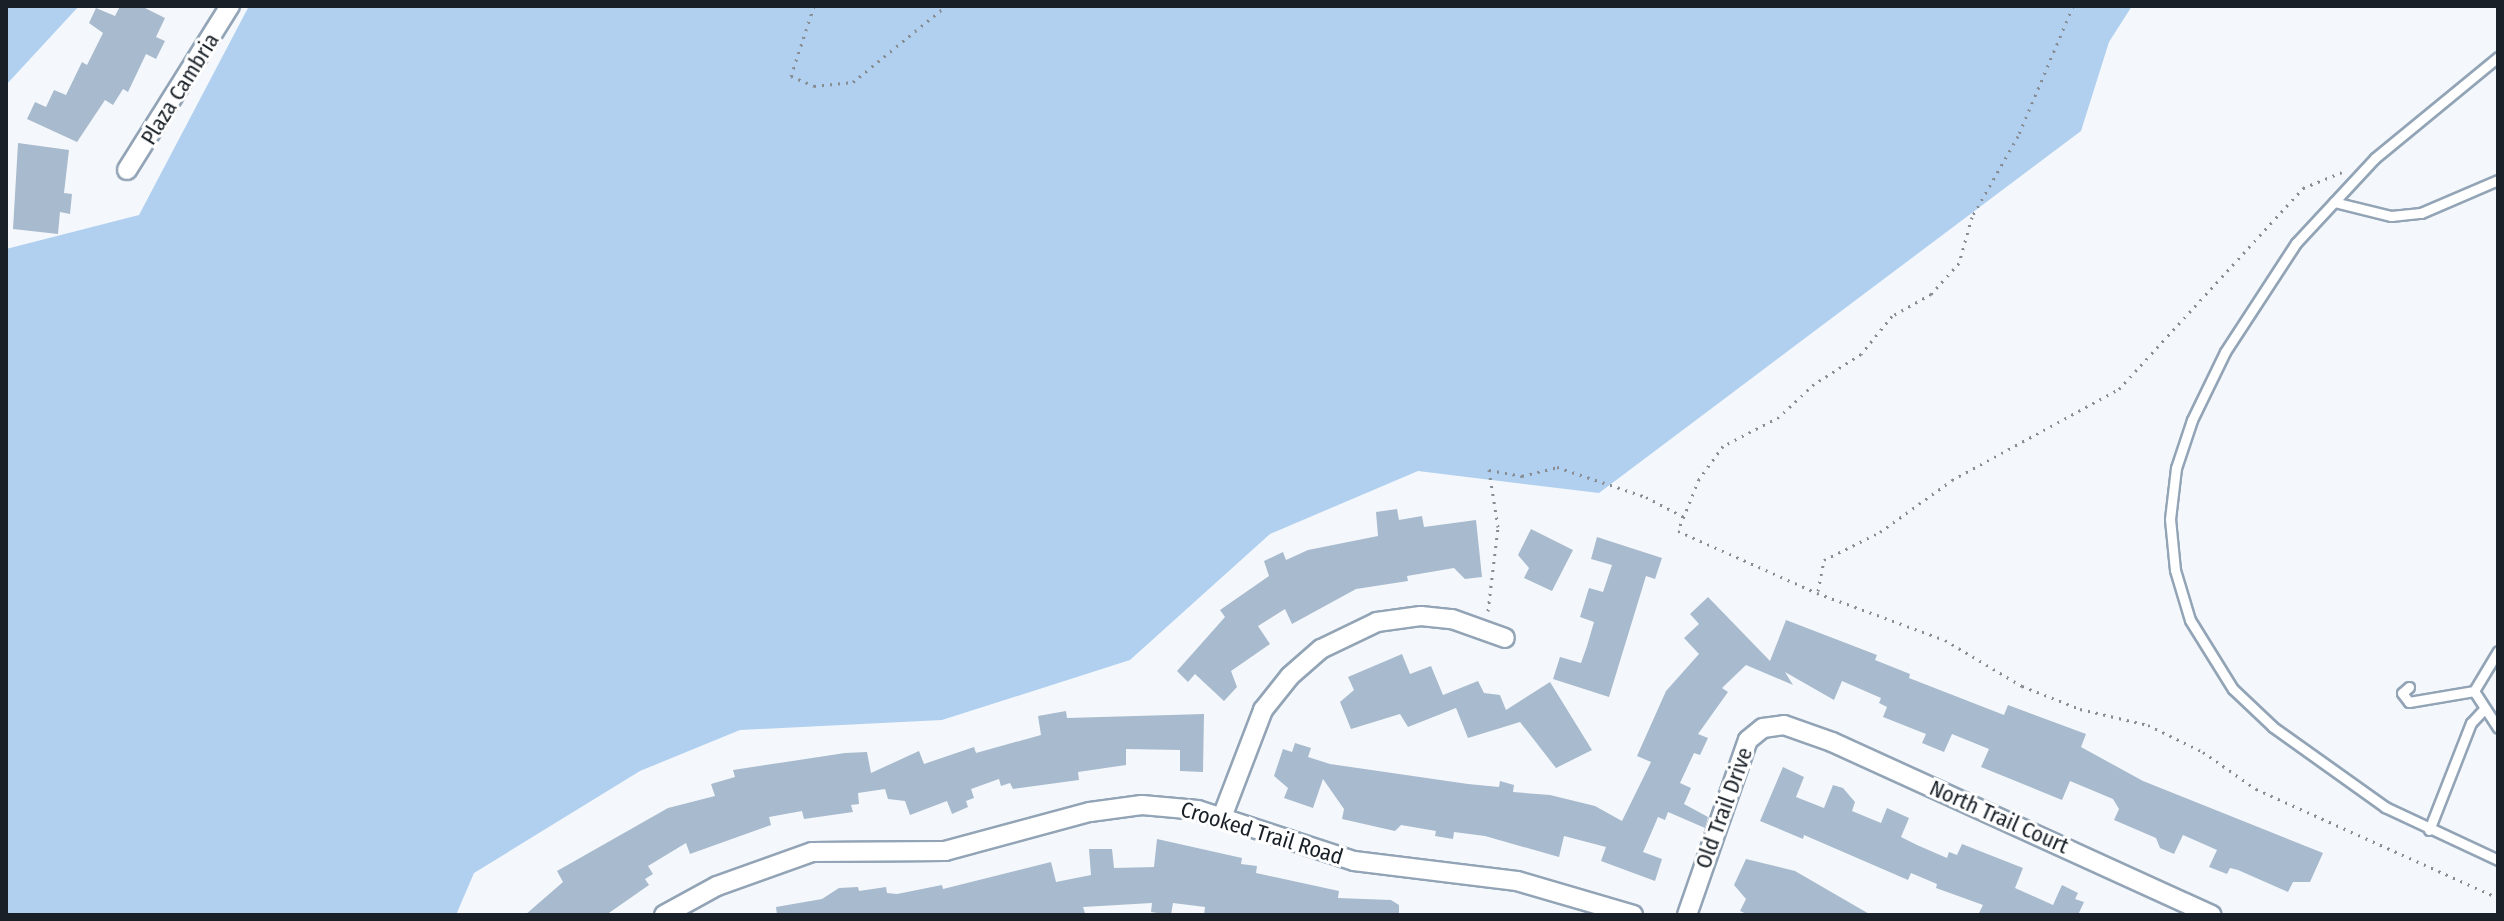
<!DOCTYPE html>
<html>
<head>
<meta charset="utf-8">
<style>
	body { margin:0 }
	#map { position:relative; width:2504px; height:921px; overflow:hidden; background:#f4f8fc; font-family:"Fira Sans Condensed",sans-serif }
	div>[style] { position:absolute }
	[style*='--x'] { left:calc(var(--x)*1px); top:calc(var(--y)*1px); width:calc(var(--w)*1px); rotate:calc(var(--a)*1deg) }
	.green>* { inset:0; background:#b1d0f0 }
	.building>* { inset:0; background:#a8bacd }
	.path>* { height:3px; margin-top:-1.5px; transform-origin:0; background:repeating-linear-gradient(90deg,#878d92 0 2px,transparent 0 8px) }
	.roads { filter:drop-shadow(2px 0 #92a4b6) drop-shadow(-2px 0 #92a4b6) drop-shadow(0 2px #92a4b6) drop-shadow(0 -2px #92a4b6) }
	.lane>* { height:9px; margin:-4.5px; padding:0 4.5px; transform-origin:4.5px; border-radius:4.5px; background:#fff }
	.street>* { height:18px; margin:-9px; padding:0 9px; transform-origin:9px; border-radius:9px; background:#fff }
	span { translate:-50% -50%; white-space:nowrap; text-align:center; line-height:1.15; -webkit-text-stroke:6px #fff; paint-order:stroke }
	.street-label { font-size:22px; color:#192027 }
	.frame { position:absolute; inset:0; border:8px solid #192027; pointer-events:none }
</style>
</head>
<body>
<div id="map">
	<div class="green">
		<i style="clip-path:polygon(6px 6px,79px 6px,6px 85px)"></i>
		<i style="clip-path:polygon(249px 6px,2132px 6px,2109px 42px,2081px 131px,1599px 493px,1418px 471px,1270px 534px,1130px 660px,942px 720px,740px 730px,640px 771px,474px 873px,456px 915px,6px 915px,6px 249px,139px 215px)"></i>
	</div>
	<div class="building">
		<i style="clip-path:polygon(120px 6px,141px 6px,165px 18px,156px 37px,165px 41px,156px 59px,146px 54px,128px 92px,123px 89px,113px 105px,105px 100px,77px 142px,27px 119px,35px 102px,46px 107px,54px 90px,66px 95px,82px 62px,87px 65px,103px 33px,89px 23px,96px 8px,115px 16px)"></i>
		<i style="clip-path:polygon(18px 143px,69px 150px,64px 193px,72px 194px,70px 214px,60px 212px,58px 234px,13px 229px)"></i>
		<i style="clip-path:polygon(1397px 509px,1399px 520px,1422px 516px,1424px 527px,1476px 520px,1482px 577px,1465px 579px,1454px 568px,1407px 576px,1408px 581px,1356px 589px,1292px 624px,1285px 609px,1258px 626px,1270px 644px,1231px 671px,1237px 687px,1224px 701px,1195px 674px,1188px 682px,1177px 671px,1225px 617px,1220px 610px,1269px 576px,1264px 561px,1283px 552px,1286px 560px,1308px 550px,1378px 536px,1376px 512px)"></i>
		<i style="clip-path:polygon(1531px 529px,1573px 550px,1552px 591px,1524px 578px,1529px 568px,1518px 555px)"></i>
		<i style="clip-path:polygon(1597px 537px,1662px 558px,1655px 579px,1646px 576px,1609px 697px,1553px 679px,1560px 657px,1581px 663px,1587px 646px,1594px 622px,1580px 617px,1589px 588px,1603px 592px,1612px 565px,1591px 559px)"></i>
		<i style="clip-path:polygon(1708px 597px,1770px 661px,1786px 620px,1877px 655px,1875px 660px,1910px 674px,1909px 678px,2004px 715px,2008px 705px,2086px 734px,2081px 747px,2143px 781px,2323px 853px,2310px 882px,2293px 882px,2288px 892px,2238px 870px,2230px 868px,2227px 874px,2209px 867px,2217px 850px,2183px 835px,2174px 854px,2160px 848px,2156px 838px,2114px 820px,2119px 809px,2113px 799px,2070px 781px,2062px 800px,1981px 767px,1989px 749px,1952px 734px,1944px 752px,1922px 743px,1926px 734px,1883px 717px,1887px 707px,1879px 703px,1881px 698px,1842px 681px,1834px 700px,1785px 672px,1793px 685px,1746px 665px,1722px 688px,1728px 692px,1698px 734px,1708px 738px,1700px 755px,1694px 753px,1680px 783px,1691px 788px,1684px 804px,1708px 817px,1705px 828px,1668px 812px,1665px 820px,1658px 817px,1643px 852px,1662px 859px,1655px 881px,1601px 861px,1606px 847px,1564px 836px,1559px 857px,1485px 836px,1454px 832px,1453px 839px,1435px 836px,1436px 831px,1401px 825px,1395px 831px,1342px 819px,1344px 809px,1323px 779px,1313px 808px,1284px 798px,1288px 788px,1274px 776px,1283px 749px,1292px 752px,1295px 743px,1311px 748px,1308px 757px,1330px 764px,1468px 784px,1499px 787px,1500px 781px,1514px 785px,1513px 792px,1550px 795px,1595px 806px,1622px 821px,1651px 762px,1637px 756px,1666px 691px,1699px 654px,1684px 638px,1699px 624px,1690px 614px)"></i>
		<i style="clip-path:polygon(1402px 654px,1410px 674px,1431px 666px,1443px 695px,1478px 681px,1484px 693px,1500px 695px,1506px 710px,1550px 682px,1592px 750px,1556px 768px,1520px 722px,1468px 738px,1456px 708px,1408px 727px,1400px 714px,1351px 729px,1340px 702px,1354px 690px,1348px 677px)"></i>
		<i style="clip-path:polygon(1066px 711px,1067px 718px,1204px 714px,1203px 772px,1180px 771px,1180px 750px,1126px 749px,1126px 765px,1078px 772px,1079px 780px,1013px 789px,1010px 783px,1001px 786px,999px 779px,971px 789px,974px 798px,966px 801px,968px 807px,952px 814px,947px 801px,910px 815px,905px 801px,888px 799px,885px 789px,858px 793px,859px 804px,851px 805px,853px 812px,804px 819px,802px 811px,769px 817px,771px 825px,690px 854px,686px 843px,648px 866px,653px 874px,645px 879px,649px 885px,606px 915px,525px 915px,563px 882px,557px 871px,668px 808px,715px 796px,711px 784px,735px 777px,733px 770px,845px 753px,867px 752px,871px 773px,919px 751px,924px 764px,974px 747px,976px 753px,1041px 735px,1038px 716px)"></i>
		<i style="clip-path:polygon(1783px 767px,1804px 777px,1796px 797px,1824px 808px,1833px 785px,1843px 788px,1855px 802px,1852px 811px,1881px 823px,1887px 808px,1909px 818px,1901px 837px,1917px 845px,1947px 858px,1949px 852px,1957px 855px,1962px 844px,2023px 868px,2015px 888px,2053px 905px,2062px 885px,2078px 893px,2075px 899px,2084px 902px,2078px 915px,1978px 915px,1983px 905px,1936px 888px,1937px 884px,1911px 873px,1908px 880px,1804px 835px,1803px 839px,1760px 821px)"></i>
		<i style="clip-path:polygon(1157px 839px,1242px 858px,1241px 864px,1257px 866px,1256px 873px,1339px 891px,1338px 898px,1391px 900px,1399px 905px,1399px 915px,1204px 915px,1205px 907px,1173px 903px,1171px 915px,1151px 912px,1152px 903px,1083px 907px,1085px 913px,1077px 915px,777px 915px,776px 907px,822px 899px,839px 888px,858px 887px,859px 891px,886px 887px,887px 893px,897px 894px,942px 885px,943px 889px,1051px 862px,1056px 882px,1091px 875px,1089px 849px,1112px 849px,1114px 868px,1154px 867px)"></i>
		<i style="clip-path:polygon(1746px 859px,1795px 871px,1871px 915px,1749px 915px,1740px 911px,1746px 899px,1734px 885px)"></i>
	</div>
	<div class="path">
		<i style="--x:814;--y:6;--w:74;--a:108.2"></i>
		<i style="--x:791;--y:76;--w:25;--a:23"></i>
		<i style="--x:814;--y:86;--w:39;--a:-6"></i>
		<i style="--x:853;--y:82;--w:120;--a:-39.3"></i>
		<i style="--x:2073;--y:6;--w:141;--a:112.9"></i>
		<i style="--x:2018;--y:136;--w:93;--a:119.6"></i>
		<i style="--x:1972;--y:217;--w:48;--a:105.8"></i>
		<i style="--x:1959;--y:263;--w:42;--a:132.1"></i>
		<i style="--x:1931;--y:294;--w:45;--a:150.6"></i>
		<i style="--x:1892;--y:316;--w:49;--a:129.2"></i>
		<i style="--x:1861;--y:354;--w:56;--a:147.4"></i>
		<i style="--x:1814;--y:384;--w:48;--a:136.7"></i>
		<i style="--x:1779;--y:417;--w:63;--a:152.6"></i>
		<i style="--x:1723;--y:446;--w:41;--a:126"></i>
		<i style="--x:1699;--y:479;--w:56;--a:112"></i>
		<i style="--x:1678;--y:531;--w:152;--a:24"></i>
		<i style="--x:1817;--y:593;--w:136;--a:20.2"></i>
		<i style="--x:1945;--y:640;--w:90;--a:30.9"></i>
		<i style="--x:2022;--y:686;--w:62;--a:21.6"></i>
		<i style="--x:2080;--y:709;--w:70;--a:13.2"></i>
		<i style="--x:2148;--y:725;--w:61;--a:26.1"></i>
		<i style="--x:2203;--y:752;--w:65;--a:34.9"></i>
		<i style="--x:2256;--y:789;--w:265;--a:24.2"></i>
		<i style="--x:1818;--y:591;--w:32;--a:-79"></i>
		<i style="--x:1824;--y:560;--w:63;--a:-26.6"></i>
		<i style="--x:1880;--y:532;--w:89;--a:-35.8"></i>
		<i style="--x:1952;--y:480;--w:190;--a:-28.6"></i>
		<i style="--x:2119;--y:389;--w:273;--a:-47.5"></i>
		<i style="--x:2303;--y:188;--w:42;--a:-22.3"></i>
		<i style="--x:1488;--y:611;--w:85;--a:-83.2"></i>
		<i style="--x:1498;--y:527;--w:58;--a:-99"></i>
		<i style="--x:1489;--y:470;--w:34;--a:10"></i>
		<i style="--x:1522;--y:476;--w:36;--a:-14"></i>
		<i style="--x:1557;--y:467;--w:94;--a:18.6"></i>
		<i style="--x:1646;--y:497;--w:43;--a:27.8"></i>
	</div>
	<div class="roads">
		<div class="lane">
			<i style="--x:2498;--y:57;--w:159;--a:140.6"></i>
			<i style="--x:2375;--y:158;--w:116;--a:132.9"></i>
			<i style="--x:2296;--y:243;--w:130;--a:123.1"></i>
			<i style="--x:2225;--y:352;--w:76;--a:115.9"></i>
			<i style="--x:2192;--y:420;--w:51;--a:108.4"></i>
			<i style="--x:2176;--y:468;--w:51;--a:96.7"></i>
			<i style="--x:2170;--y:519;--w:51;--a:84.4"></i>
			<i style="--x:2175;--y:570;--w:52;--a:73.3"></i>
			<i style="--x:2190;--y:620;--w:81;--a:58.1"></i>
			<i style="--x:2233;--y:689;--w:55;--a:43.5"></i>
			<i style="--x:2273;--y:727;--w:138;--a:35.5"></i>
			<i style="--x:2385;--y:807;--w:125;--a:25.1"></i>
			<i style="--x:2334;--y:202;--w:59;--a:13.8"></i>
			<i style="--x:2391;--y:216;--w:30;--a:-6"></i>
			<i style="--x:2421;--y:213;--w:84;--a:-23.2"></i>
			<i style="--x:2498;--y:651;--w:47;--a:121"></i>
			<i style="--x:2474;--y:691;--w:44;--a:57"></i>
			<i style="--x:2409;--y:687;--w:9;--a:139"></i>
			<i style="--x:2402;--y:693;--w:11;--a:52"></i>
			<i style="--x:2409;--y:702;--w:66;--a:-9.6"></i>
			<i style="--x:2429;--y:830;--w:115;--a:-68.6"></i>
			<i style="--x:2471;--y:723;--w:18;--a:-47"></i>
		</div>
		<div class="street">
			<i style="--x:127;--y:170;--w:194;--a:-57.9"></i>
			<i style="--x:1222;--y:817;--w:115;--a:-69"></i>
			<i style="--x:1263;--y:710;--w:43;--a:-51.5"></i>
			<i style="--x:1290;--y:676;--w:41;--a:-41.1"></i>
			<i style="--x:1321;--y:649;--w:62;--a:-25.7"></i>
			<i style="--x:1377;--y:622;--w:44;--a:-7.8"></i>
			<i style="--x:1421;--y:616;--w:31;--a:6"></i>
			<i style="--x:1452;--y:619;--w:56;--a:19.7"></i>
			<i style="--x:664;--y:915;--w:60;--a:-28.7"></i>
			<i style="--x:717;--y:886;--w:101;--a:-19.7"></i>
			<i style="--x:812;--y:852;--w:133;--a:-0.4"></i>
			<i style="--x:945;--y:851;--w:150;--a:-15.1"></i>
			<i style="--x:1090;--y:812;--w:52;--a:-7.7"></i>
			<i style="--x:1142;--y:805;--w:56;--a:5.1"></i>
			<i style="--x:1198;--y:810;--w:164;--a:18.1"></i>
			<i style="--x:1354;--y:861;--w:164;--a:7"></i>
			<i style="--x:1517;--y:881;--w:121;--a:16.3"></i>
			<i style="--x:1687;--y:915;--w:185;--a:-70.8"></i>
			<i style="--x:1748;--y:740;--w:19;--a:-39"></i>
			<i style="--x:1763;--y:728;--w:21;--a:-8"></i>
			<i style="--x:1784;--y:725;--w:51;--a:19.5"></i>
			<i style="--x:1832;--y:742;--w:417;--a:24.5"></i>
		</div>
	</div>
	<div class="street-label">
		<span style="left:180px;top:89px;rotate:-58deg">Plaza Cambria</span>
		<span style="left:1724px;top:808px;rotate:-70deg">Old Trail Drive</span>
		<span style="left:1999px;top:817px;rotate:24deg">North Trail Court</span>
		<span style="left:1262px;top:833px;rotate:17deg">Crooked Trail Road</span>
	</div>
	<div class="frame"></div>
</div>
</body>
</html>
